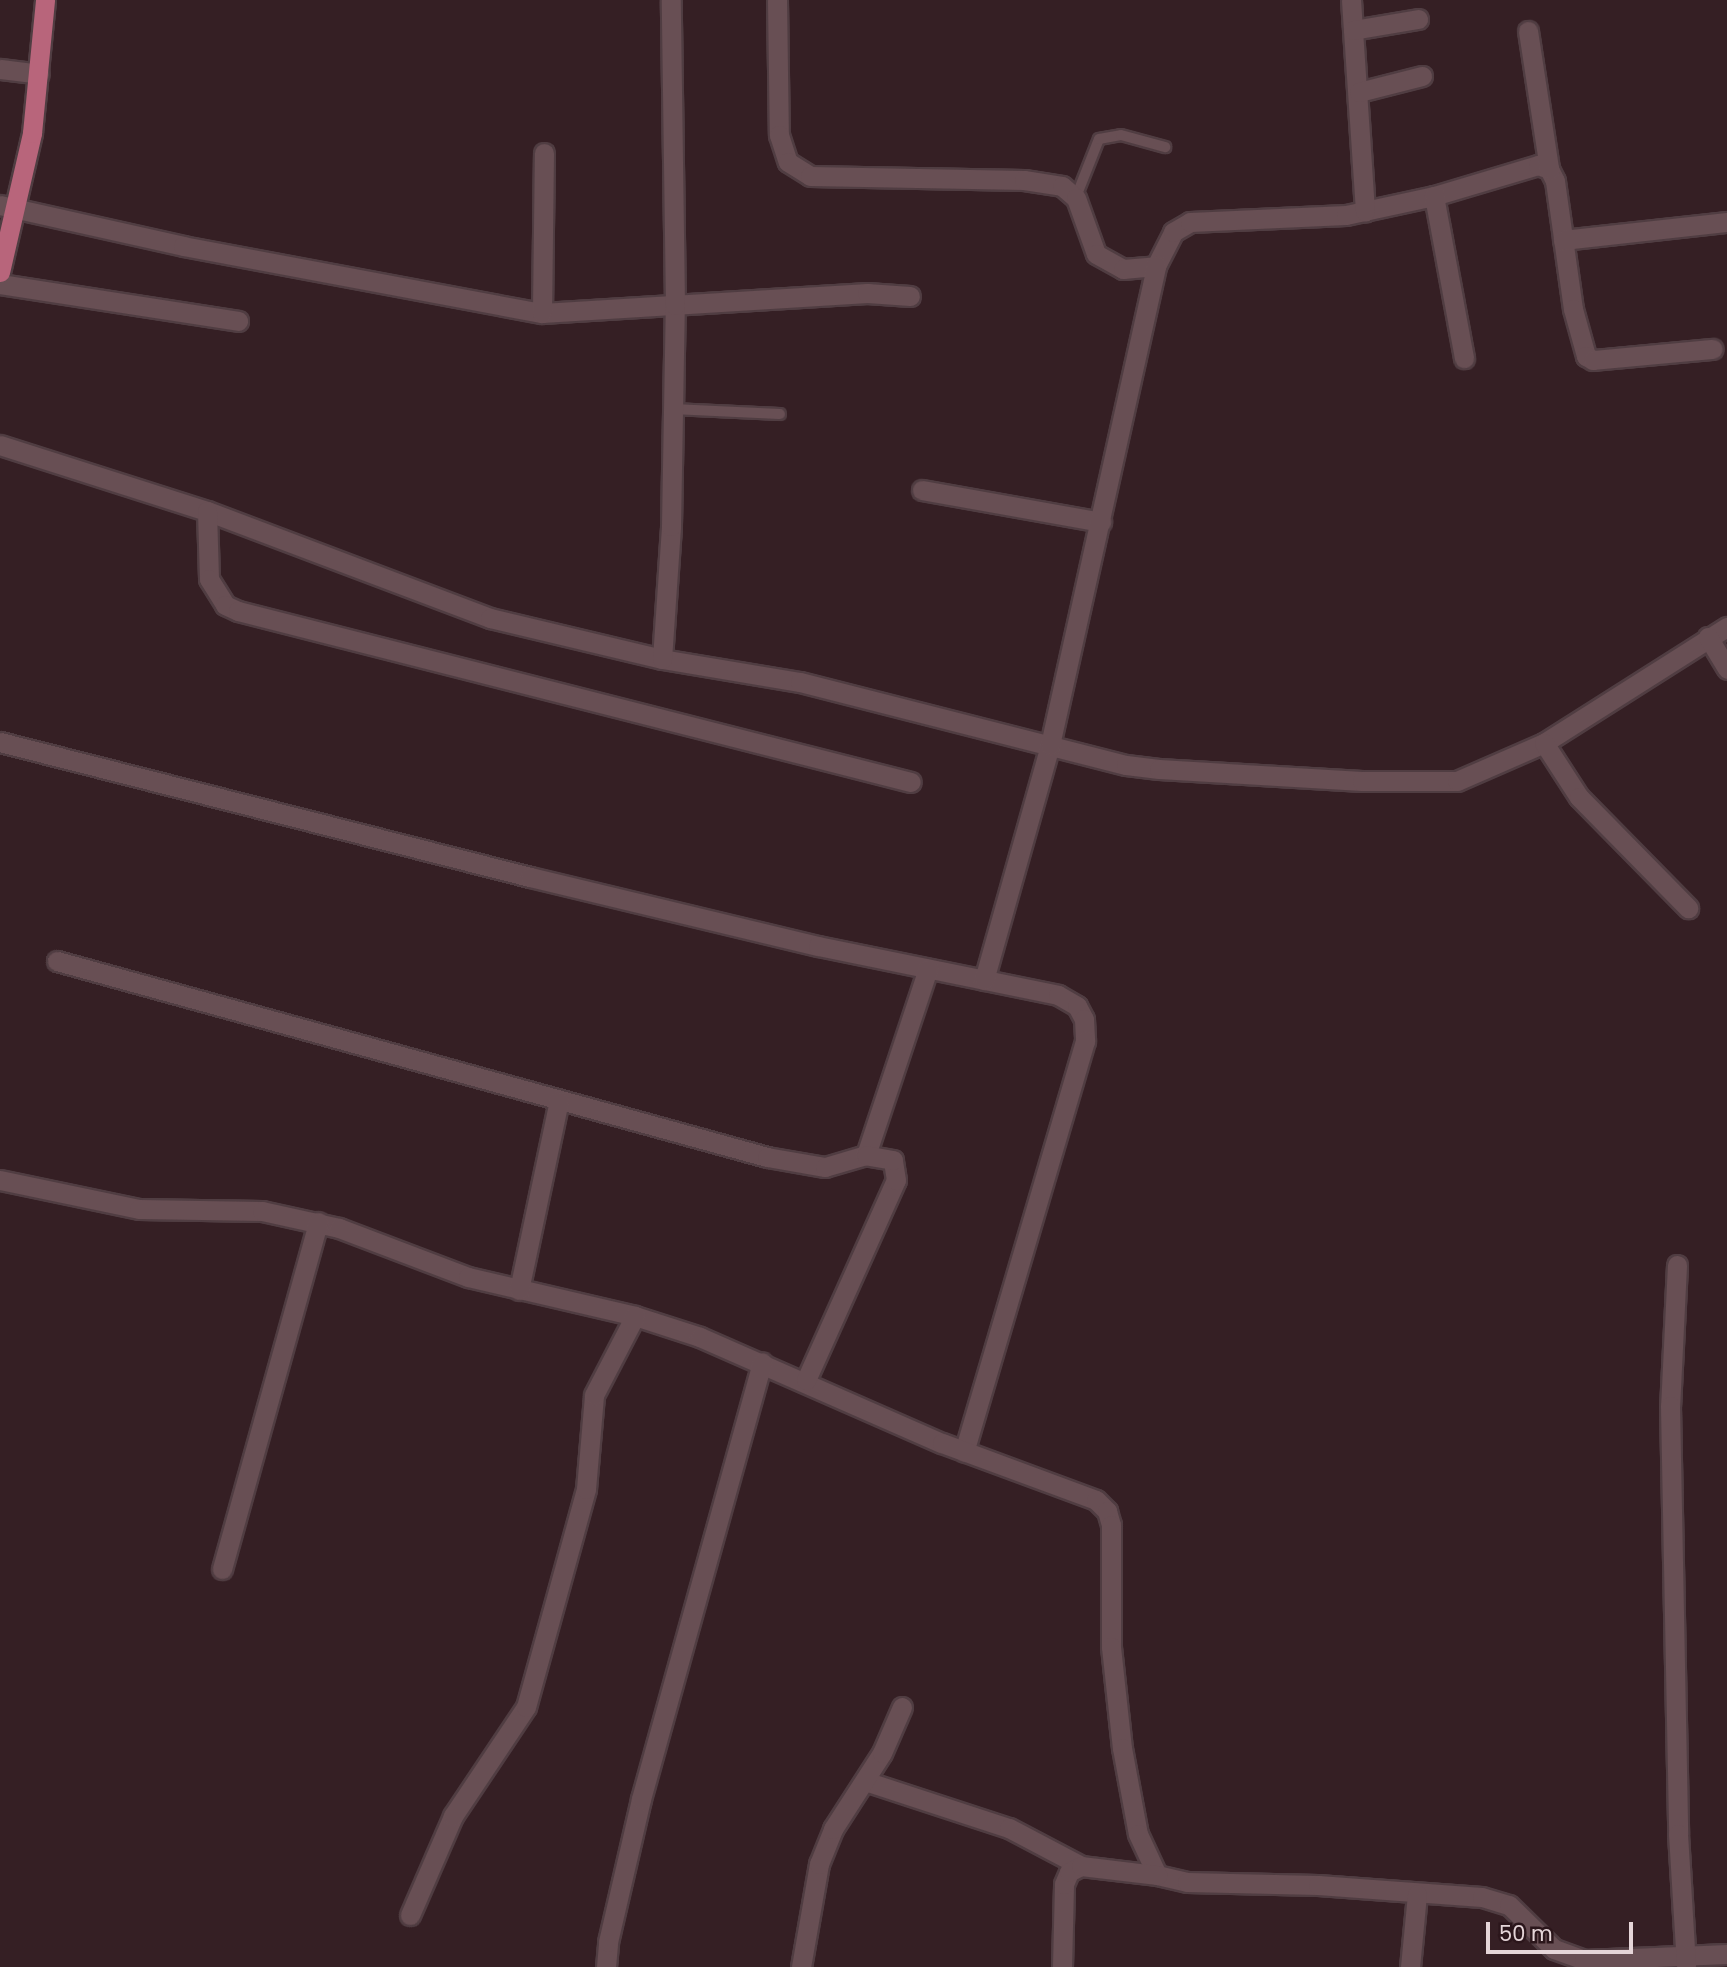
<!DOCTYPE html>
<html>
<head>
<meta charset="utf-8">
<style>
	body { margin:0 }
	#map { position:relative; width:1727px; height:1967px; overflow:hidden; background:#351f24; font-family:Poppins,sans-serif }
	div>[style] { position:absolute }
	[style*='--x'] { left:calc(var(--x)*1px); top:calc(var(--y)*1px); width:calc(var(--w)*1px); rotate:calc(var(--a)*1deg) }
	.roads { filter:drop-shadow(2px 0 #503d42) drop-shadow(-2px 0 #503d42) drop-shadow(0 2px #503d42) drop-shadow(0 -2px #503d42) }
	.service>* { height:10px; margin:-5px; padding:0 5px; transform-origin:5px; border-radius:5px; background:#684f54 }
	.minor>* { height:19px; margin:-9.5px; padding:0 9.5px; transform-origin:9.5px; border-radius:9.5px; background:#684f54 }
	.primary>* { height:19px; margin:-9.5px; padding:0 9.5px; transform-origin:9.5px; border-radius:9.5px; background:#b8657b }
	span { translate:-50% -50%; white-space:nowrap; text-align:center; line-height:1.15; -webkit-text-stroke:5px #2b161b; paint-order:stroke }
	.scale { position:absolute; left:1486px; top:1922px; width:147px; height:32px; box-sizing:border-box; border:4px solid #e5d5d8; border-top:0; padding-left:9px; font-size:21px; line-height:24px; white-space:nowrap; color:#e5d5d8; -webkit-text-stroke:5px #2b161b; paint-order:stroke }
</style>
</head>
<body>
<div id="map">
	<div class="roads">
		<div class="service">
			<i style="--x:1076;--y:197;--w:62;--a:-68.4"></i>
			<i style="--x:1099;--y:139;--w:22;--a:-10"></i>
			<i style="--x:1121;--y:135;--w:46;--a:15.3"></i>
			<i style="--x:672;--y:409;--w:108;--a:2.7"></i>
		</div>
		<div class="minor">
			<i style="--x:777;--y:0;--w:135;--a:89.2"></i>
			<i style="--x:779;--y:135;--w:28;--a:72"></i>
			<i style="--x:788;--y:162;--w:26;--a:32"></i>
			<i style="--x:810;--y:176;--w:214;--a:1.1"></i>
			<i style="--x:1024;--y:180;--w:38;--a:9"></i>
			<i style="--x:1062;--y:186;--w:18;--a:41"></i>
			<i style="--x:1076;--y:198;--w:59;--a:70.3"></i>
			<i style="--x:1096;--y:254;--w:31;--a:29"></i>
			<i style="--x:1123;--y:269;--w:33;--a:-5"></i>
			<i style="--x:1156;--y:266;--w:38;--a:-63"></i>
			<i style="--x:1173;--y:232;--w:20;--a:-30"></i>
			<i style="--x:1190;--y:222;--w:156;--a:-2.6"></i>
			<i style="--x:1346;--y:215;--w:90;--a:-12.2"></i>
			<i style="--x:1434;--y:196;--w:109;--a:-16.6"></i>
			<i style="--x:1538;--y:165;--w:12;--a:20"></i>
			<i style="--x:1549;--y:169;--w:13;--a:63"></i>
			<i style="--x:1555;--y:181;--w:129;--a:82"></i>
			<i style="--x:1573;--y:309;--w:49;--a:74.5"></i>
			<i style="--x:1586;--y:356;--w:8;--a:30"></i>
			<i style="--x:1593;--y:360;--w:120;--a:-5.3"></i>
			<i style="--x:1351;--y:0;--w:212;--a:86.2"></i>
			<i style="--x:1353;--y:30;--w:66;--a:-9.6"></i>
			<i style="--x:1528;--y:31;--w:140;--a:81.3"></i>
			<i style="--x:0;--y:69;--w:39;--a:7"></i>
			<i style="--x:1359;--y:92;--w:65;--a:-14.3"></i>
			<i style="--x:1434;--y:196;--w:165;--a:79.5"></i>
			<i style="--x:0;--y:205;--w:188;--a:12.6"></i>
			<i style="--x:183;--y:246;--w:365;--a:10.6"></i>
			<i style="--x:542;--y:313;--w:326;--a:-3.5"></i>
			<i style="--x:867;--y:293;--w:43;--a:4"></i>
			<i style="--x:1563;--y:240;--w:165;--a:-6.3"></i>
			<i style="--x:0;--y:284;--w:241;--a:8.8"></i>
			<i style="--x:542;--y:313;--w:160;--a:-89.3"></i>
			<i style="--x:0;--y:445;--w:217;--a:17.7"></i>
			<i style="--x:207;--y:511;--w:303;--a:20.7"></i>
			<i style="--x:490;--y:618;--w:177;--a:13.4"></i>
			<i style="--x:662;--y:659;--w:140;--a:9.5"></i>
			<i style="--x:800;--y:682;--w:336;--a:14.3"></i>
			<i style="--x:1126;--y:765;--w:33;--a:7"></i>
			<i style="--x:1159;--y:769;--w:203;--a:3.4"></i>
			<i style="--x:1362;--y:781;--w:95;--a:0"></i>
			<i style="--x:1457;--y:781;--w:95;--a:-23.6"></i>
			<i style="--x:1544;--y:743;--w:217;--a:-32.4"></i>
			<i style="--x:922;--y:490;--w:182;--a:10.1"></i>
			<i style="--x:207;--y:511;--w:68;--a:88.3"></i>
			<i style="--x:209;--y:579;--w:31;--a:58"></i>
			<i style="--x:225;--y:605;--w:14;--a:25"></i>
			<i style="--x:238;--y:611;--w:694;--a:14.26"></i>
			<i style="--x:1708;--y:637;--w:37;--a:59"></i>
			<i style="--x:662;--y:659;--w:133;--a:-86.1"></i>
			<i style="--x:671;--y:526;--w:221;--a:-89"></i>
			<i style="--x:675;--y:305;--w:305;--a:-90.8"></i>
			<i style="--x:0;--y:742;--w:547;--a:14.29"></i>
			<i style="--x:530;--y:877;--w:296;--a:13.5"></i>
			<i style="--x:818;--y:946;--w:245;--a:11.5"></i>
			<i style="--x:1058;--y:995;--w:22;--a:30"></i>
			<i style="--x:1077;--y:1006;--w:15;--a:62"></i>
			<i style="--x:1084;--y:1019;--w:22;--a:87"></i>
			<i style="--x:1085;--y:1041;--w:428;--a:106.4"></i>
			<i style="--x:1544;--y:743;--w:64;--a:57.1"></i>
			<i style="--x:1579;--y:797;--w:156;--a:45.5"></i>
			<i style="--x:57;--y:961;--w:737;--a:15.43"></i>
			<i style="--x:767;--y:1157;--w:59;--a:9.8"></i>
			<i style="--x:825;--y:1167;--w:43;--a:-16.3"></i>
			<i style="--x:866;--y:1155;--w:196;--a:-71.6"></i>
			<i style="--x:984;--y:980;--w:244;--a:-74.3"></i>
			<i style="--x:1050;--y:745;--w:491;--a:-77.5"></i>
			<i style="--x:0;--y:1180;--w:142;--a:11.8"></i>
			<i style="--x:139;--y:1209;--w:123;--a:0.9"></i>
			<i style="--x:262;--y:1211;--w:79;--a:12.4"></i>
			<i style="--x:339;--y:1228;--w:138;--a:20.8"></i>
			<i style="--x:468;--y:1277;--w:171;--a:13.1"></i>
			<i style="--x:635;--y:1316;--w:68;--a:17.9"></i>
			<i style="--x:700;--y:1337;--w:264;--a:23.7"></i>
			<i style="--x:942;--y:1443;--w:164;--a:20.3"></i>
			<i style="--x:1096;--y:1500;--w:16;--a:45"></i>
			<i style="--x:1107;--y:1511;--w:15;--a:74"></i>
			<i style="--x:1111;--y:1525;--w:122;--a:90"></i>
			<i style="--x:1111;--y:1647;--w:102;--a:83.8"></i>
			<i style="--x:1122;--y:1748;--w:87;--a:79.5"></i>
			<i style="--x:1138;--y:1834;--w:45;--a:65.1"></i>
			<i style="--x:1157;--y:1875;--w:31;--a:13"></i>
			<i style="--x:1187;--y:1882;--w:131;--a:1.3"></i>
			<i style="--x:1318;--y:1885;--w:164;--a:4.2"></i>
			<i style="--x:1482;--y:1897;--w:28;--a:17"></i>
			<i style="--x:1509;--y:1905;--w:63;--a:44.4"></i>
			<i style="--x:1554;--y:1949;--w:32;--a:20"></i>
			<i style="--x:1584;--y:1960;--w:143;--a:-2.4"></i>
			<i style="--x:1677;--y:1265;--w:141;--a:92.8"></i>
			<i style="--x:1670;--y:1406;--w:428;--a:88.9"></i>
			<i style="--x:1678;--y:1834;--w:132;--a:86.5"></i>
			<i style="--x:519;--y:1290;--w:193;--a:-78.1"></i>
			<i style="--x:806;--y:1380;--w:219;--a:-65.8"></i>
			<i style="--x:896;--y:1180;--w:20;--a:-99"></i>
			<i style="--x:893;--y:1160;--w:27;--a:-170"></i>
			<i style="--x:222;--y:1569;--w:360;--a:-74.5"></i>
			<i style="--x:865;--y:1781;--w:151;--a:18.1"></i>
			<i style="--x:1009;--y:1828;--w:81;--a:27.8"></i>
			<i style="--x:410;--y:1915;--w:108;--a:-66.5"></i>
			<i style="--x:453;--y:1816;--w:131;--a:-56.2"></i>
			<i style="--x:526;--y:1707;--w:226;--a:-74.6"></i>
			<i style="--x:586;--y:1489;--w:94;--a:-85.1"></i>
			<i style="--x:594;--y:1395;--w:89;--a:-62.6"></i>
			<i style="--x:606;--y:1967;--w:25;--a:-85"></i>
			<i style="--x:608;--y:1942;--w:147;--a:-77"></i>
			<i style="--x:641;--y:1799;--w:453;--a:-74.5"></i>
			<i style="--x:801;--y:1967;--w:105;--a:-80.1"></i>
			<i style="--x:819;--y:1864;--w:38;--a:-68"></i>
			<i style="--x:833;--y:1829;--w:90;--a:-57.2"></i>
			<i style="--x:882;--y:1753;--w:50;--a:-66.5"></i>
			<i style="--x:1062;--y:1967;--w:83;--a:-88.6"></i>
			<i style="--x:1064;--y:1884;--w:13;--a:-67"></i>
			<i style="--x:1069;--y:1872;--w:13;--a:-27"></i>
			<i style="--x:1081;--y:1866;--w:77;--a:6.8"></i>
			<i style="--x:1410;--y:1967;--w:73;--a:-84.5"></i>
		</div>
		<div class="primary">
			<i style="--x:0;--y:272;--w:143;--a:-77"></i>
			<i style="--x:32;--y:133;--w:134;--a:-84.4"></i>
		</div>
	</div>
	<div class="scale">50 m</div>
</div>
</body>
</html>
